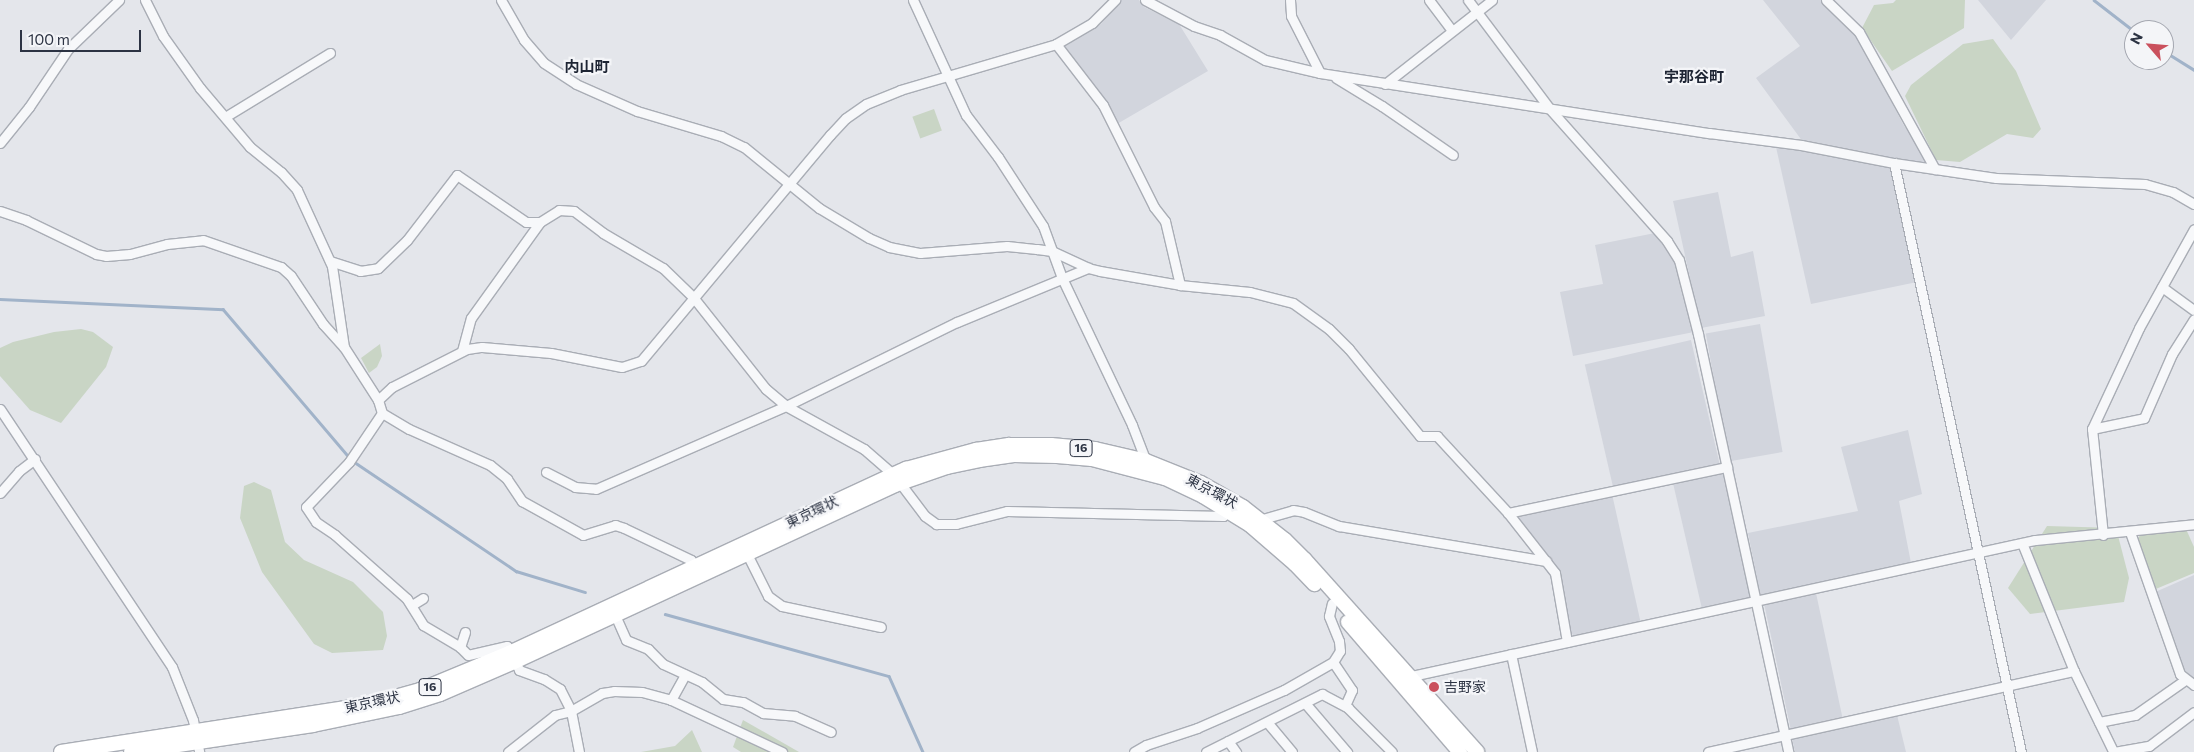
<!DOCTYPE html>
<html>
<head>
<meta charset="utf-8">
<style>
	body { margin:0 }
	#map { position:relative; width:2194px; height:752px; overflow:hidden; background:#e4e6eb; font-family:Commissioner,"Noto Sans JP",sans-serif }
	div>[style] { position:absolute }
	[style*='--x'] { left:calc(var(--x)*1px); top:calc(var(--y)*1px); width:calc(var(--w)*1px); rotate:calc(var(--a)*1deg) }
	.built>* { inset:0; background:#d2d5dd; transform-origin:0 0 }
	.green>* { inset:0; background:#c9d5c5; transform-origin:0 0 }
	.stream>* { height:2.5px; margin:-1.25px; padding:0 1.25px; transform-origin:1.25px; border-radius:1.25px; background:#a1b3c9 }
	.roads { filter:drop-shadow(1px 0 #a9adb5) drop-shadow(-1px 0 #a9adb5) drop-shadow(0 1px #a9adb5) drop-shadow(0 -1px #a9adb5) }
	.minor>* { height:9px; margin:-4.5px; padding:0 4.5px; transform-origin:4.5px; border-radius:4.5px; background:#f7f8fa }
	.highway>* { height:14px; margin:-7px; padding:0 7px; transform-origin:7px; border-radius:7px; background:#fff }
	.dots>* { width:14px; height:14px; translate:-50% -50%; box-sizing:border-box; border:2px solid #f4f5f8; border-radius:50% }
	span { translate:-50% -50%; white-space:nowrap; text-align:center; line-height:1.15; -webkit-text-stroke:4.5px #f4f5f8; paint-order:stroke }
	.shield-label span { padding:1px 4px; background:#f4f5f8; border:1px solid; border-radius:4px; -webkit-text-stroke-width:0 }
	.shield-label { font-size:12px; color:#2c3343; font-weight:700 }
	.street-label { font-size:14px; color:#2c3343 }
	.poi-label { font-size:14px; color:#2c3343 }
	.left { translate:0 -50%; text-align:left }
	.neighbourhood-label { font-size:15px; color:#1e2534; font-weight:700 }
	.north { position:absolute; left:2124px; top:20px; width:50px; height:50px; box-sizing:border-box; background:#f4f5f8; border:1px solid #a4a7b0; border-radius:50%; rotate:297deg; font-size:14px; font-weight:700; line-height:20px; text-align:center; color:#2c3343 }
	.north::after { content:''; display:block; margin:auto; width:18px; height:22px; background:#ca505d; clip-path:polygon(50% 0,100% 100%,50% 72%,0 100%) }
	.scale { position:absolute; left:20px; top:30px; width:121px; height:22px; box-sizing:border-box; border:2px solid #2c3343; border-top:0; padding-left:6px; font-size:15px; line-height:18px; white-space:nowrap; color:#2c3343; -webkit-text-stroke:4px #f4f5f8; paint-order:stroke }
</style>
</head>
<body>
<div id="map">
	<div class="built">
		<i style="clip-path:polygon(1122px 0,1139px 0,1144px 7px,1179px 24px,1208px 71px,1117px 124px,1064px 46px,1101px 24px)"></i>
		<i style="clip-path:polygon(1763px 0,1821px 0,1857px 35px,1903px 124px,1929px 164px,1803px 142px,1756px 78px,1800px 46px)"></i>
		<i style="clip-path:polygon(1978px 0,2046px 0,2011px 40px)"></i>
		<i style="clip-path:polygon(1776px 147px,1893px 166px,1917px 282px,1811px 304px)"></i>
		<i style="clip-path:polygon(1718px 192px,1731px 257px,1753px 251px,1765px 316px,1701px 328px,1673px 201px)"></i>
		<i style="clip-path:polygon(1655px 233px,1671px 252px,1679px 269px,1694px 332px,1573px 356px,1560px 292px,1603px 284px,1595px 245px)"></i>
		<i style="left:1760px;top:324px;width:130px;height:55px;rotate:80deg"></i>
		<i style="left:1691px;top:340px;width:128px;height:109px;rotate:77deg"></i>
		<i style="clip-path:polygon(1908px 430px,1922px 494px,1899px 501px,1911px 563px,1761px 598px,1748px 533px,1858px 511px,1841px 447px)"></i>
		<i style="left:1723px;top:473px;width:130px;height:51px;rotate:77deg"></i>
		<i style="clip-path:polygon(1612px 494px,1641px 624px,1576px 637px,1569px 632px,1558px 569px,1516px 514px)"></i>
		<i style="clip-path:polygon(2194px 575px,2194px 680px,2180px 665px,2153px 593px)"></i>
		<i style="left:1816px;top:593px;width:130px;height:53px;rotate:78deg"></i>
		<i style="clip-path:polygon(1897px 715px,1906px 752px,1795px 752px,1792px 738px)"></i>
	</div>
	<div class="green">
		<i style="clip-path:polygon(1896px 0,1965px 0,1964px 28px,1892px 71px,1862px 28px,1874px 5px,1893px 3px)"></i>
		<i style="clip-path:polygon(1993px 39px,2016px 71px,2041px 129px,2033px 138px,2007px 134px,1960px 162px,1936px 160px,1905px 96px,1911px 85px,1963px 44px)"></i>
		<i style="left:934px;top:109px;width:23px;height:23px;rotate:70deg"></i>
		<i style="clip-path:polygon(81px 329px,93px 332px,113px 347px,106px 367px,61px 423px,30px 410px,0 376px,0 348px,13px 342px,54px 332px)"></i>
		<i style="clip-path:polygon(380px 344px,382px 356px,377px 367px,369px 373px,361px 358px)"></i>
		<i style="clip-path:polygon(254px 482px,271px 490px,285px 542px,304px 560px,353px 582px,383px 612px,387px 636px,383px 650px,332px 653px,314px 644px,262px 572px,240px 518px,244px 486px)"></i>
		<i style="clip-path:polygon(2047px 526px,2116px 528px,2129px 578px,2124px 602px,2030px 614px,2008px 588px)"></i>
		<i style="clip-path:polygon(2186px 529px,2194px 547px,2194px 573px,2151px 591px,2136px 541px,2141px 534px)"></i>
		<i style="clip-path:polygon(743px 720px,799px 752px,741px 752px,733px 747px)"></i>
		<i style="clip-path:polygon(692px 730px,702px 752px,641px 752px,675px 746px)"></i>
	</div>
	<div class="stream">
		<i style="--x:2094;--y:0;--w:51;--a:37.8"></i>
		<i style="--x:2164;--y:51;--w:36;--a:32"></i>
		<i style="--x:0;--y:299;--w:223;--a:2.6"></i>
		<i style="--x:223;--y:309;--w:194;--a:49.6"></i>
		<i style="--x:353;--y:461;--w:197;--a:34"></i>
		<i style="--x:516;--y:571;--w:72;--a:16.9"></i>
		<i style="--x:665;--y:614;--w:232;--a:15.5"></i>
		<i style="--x:889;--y:676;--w:83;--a:65.9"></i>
	</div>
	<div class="roads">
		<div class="minor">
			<i style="--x:145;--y:0;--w:40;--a:63.4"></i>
			<i style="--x:163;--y:36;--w:64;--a:54.6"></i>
			<i style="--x:200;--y:88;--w:77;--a:49.7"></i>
			<i style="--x:250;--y:147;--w:40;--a:39"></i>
			<i style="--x:281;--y:172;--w:24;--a:48"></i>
			<i style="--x:297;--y:190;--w:84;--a:65.3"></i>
			<i style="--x:332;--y:266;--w:82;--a:81.6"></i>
			<i style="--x:501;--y:0;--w:46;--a:60.1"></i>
			<i style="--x:524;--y:40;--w:30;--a:49"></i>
			<i style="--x:544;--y:63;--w:38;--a:33"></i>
			<i style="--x:576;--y:84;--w:67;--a:23.9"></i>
			<i style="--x:637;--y:111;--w:88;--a:16.6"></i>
			<i style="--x:721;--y:136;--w:25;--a:26"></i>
			<i style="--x:744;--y:147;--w:97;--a:39.1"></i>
			<i style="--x:819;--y:208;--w:58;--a:31"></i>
			<i style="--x:869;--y:238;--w:22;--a:24"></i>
			<i style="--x:889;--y:247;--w:32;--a:11"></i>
			<i style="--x:920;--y:253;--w:87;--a:-4.6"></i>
			<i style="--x:1007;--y:246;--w:30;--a:6"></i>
			<i style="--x:1037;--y:249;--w:15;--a:8"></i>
			<i style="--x:1052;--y:251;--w:40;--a:25"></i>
			<i style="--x:1088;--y:268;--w:12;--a:14"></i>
			<i style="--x:1100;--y:271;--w:81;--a:9.9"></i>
			<i style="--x:1180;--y:285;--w:70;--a:5.7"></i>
			<i style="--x:1250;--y:292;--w:44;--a:14.3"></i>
			<i style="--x:1293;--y:303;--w:44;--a:35.8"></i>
			<i style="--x:1329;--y:329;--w:28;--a:45"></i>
			<i style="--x:1349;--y:349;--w:112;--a:50.8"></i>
			<i style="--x:1420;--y:436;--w:17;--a:0"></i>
			<i style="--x:1437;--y:436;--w:105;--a:47.3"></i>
			<i style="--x:1508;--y:513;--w:76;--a:51.9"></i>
			<i style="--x:1555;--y:573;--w:70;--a:80.1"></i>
			<i style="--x:913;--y:0;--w:127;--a:65.3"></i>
			<i style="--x:966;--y:115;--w:53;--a:52.7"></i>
			<i style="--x:998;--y:157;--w:82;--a:56.9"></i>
			<i style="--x:1043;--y:226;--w:55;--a:69.9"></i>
			<i style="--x:1062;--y:278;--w:163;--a:64.5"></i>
			<i style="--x:1132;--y:425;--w:39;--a:69"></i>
			<i style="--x:1145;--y:0;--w:55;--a:28"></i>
			<i style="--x:1194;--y:26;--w:28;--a:19"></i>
			<i style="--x:1220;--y:35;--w:51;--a:29.1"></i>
			<i style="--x:1265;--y:60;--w:57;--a:13.3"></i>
			<i style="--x:1320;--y:73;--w:394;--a:8.8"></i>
			<i style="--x:1709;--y:133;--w:93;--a:7.4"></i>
			<i style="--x:1801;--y:145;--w:95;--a:11"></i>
			<i style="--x:1894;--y:163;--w:103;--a:8.4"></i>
			<i style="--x:1996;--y:178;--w:149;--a:2.3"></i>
			<i style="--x:2145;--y:184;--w:29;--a:16"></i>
			<i style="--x:2173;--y:192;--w:24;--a:30"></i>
			<i style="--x:1290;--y:0;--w:16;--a:86"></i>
			<i style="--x:1291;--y:16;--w:64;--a:63"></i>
			<i style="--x:1429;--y:0;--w:38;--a:53"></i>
			<i style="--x:1468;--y:0;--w:135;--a:53.1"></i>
			<i style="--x:1549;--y:108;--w:178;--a:48.4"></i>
			<i style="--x:1667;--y:241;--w:22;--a:58"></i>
			<i style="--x:1679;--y:260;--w:76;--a:75.6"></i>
			<i style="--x:1698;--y:334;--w:428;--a:77.8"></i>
			<i style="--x:1826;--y:0;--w:46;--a:44.1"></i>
			<i style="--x:1859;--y:32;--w:157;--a:61"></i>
			<i style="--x:1056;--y:44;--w:77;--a:52.4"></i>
			<i style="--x:1103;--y:105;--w:114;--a:63.4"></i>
			<i style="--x:1154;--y:207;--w:18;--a:52"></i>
			<i style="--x:1165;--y:221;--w:66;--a:76.8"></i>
			<i style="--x:1336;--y:78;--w:54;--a:31.3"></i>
			<i style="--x:1382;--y:106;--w:86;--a:34.6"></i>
			<i style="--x:1385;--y:84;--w:136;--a:-38.1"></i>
			<i style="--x:225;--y:117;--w:123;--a:-31.4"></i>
			<i style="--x:0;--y:143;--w:46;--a:-51.1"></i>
			<i style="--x:29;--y:107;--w:70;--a:-56.1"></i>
			<i style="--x:68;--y:49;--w:71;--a:-43.9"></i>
			<i style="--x:1894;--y:163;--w:603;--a:77.83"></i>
			<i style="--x:0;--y:211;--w:28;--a:19"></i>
			<i style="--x:26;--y:220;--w:78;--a:25.9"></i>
			<i style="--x:96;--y:254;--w:10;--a:11"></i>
			<i style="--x:106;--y:256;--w:24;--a:-5"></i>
			<i style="--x:130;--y:254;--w:38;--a:-15"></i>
			<i style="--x:167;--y:244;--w:36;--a:-6"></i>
			<i style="--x:203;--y:240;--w:83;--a:19.1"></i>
			<i style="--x:281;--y:267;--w:13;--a:42"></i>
			<i style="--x:291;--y:276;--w:58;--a:56.3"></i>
			<i style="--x:323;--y:324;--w:31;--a:48"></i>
			<i style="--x:344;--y:347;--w:63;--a:57.3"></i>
			<i style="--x:378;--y:400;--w:14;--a:73"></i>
			<i style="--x:382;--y:413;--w:31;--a:31"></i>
			<i style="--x:409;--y:429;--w:89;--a:24"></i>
			<i style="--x:490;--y:465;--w:22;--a:39"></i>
			<i style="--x:507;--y:479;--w:27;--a:56"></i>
			<i style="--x:522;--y:501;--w:70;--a:29.1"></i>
			<i style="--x:583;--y:535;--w:34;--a:-17"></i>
			<i style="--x:615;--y:525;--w:9;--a:18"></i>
			<i style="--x:624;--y:528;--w:74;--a:25.5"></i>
			<i style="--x:691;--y:560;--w:12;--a:66"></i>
			<i style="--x:330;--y:261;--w:32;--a:18"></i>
			<i style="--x:360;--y:271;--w:18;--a:-9"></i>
			<i style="--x:378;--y:268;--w:40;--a:-44"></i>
			<i style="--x:407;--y:240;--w:82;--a:-52.4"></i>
			<i style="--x:457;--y:175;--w:83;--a:34.3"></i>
			<i style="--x:526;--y:222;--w:14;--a:0"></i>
			<i style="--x:540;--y:222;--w:22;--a:-32"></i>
			<i style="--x:559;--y:210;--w:15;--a:4"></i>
			<i style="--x:574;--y:211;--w:36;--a:37"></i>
			<i style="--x:603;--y:233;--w:69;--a:30.3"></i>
			<i style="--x:663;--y:268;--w:42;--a:44"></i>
			<i style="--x:693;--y:297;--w:117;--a:51.6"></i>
			<i style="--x:766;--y:389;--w:26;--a:40"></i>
			<i style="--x:786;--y:406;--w:89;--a:28.9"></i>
			<i style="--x:864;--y:449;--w:40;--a:41"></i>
			<i style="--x:894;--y:475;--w:51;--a:52.9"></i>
			<i style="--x:925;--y:516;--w:14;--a:36"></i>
			<i style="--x:936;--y:524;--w:20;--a:0"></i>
			<i style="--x:956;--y:524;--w:53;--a:-14.3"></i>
			<i style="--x:1007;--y:511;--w:216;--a:1.3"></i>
			<i style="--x:1223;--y:516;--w:9;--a:-36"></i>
			<i style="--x:2162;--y:287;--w:39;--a:36"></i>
			<i style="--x:462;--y:351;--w:34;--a:-75"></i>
			<i style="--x:471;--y:318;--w:118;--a:-54.3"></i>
			<i style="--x:378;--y:400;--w:19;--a:-43"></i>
			<i style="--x:392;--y:387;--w:84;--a:-26.9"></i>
			<i style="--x:467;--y:349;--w:15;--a:-8"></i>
			<i style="--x:482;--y:347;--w:69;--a:5"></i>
			<i style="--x:551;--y:353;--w:72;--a:11.2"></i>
			<i style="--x:622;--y:367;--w:20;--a:-18"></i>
			<i style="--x:641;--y:361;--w:295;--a:-50.1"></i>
			<i style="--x:830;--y:135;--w:23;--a:-47"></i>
			<i style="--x:846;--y:118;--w:24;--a:-35"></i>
			<i style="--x:866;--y:104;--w:37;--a:-22"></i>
			<i style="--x:900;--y:90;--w:163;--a:-16.4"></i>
			<i style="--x:1056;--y:44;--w:42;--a:-30.3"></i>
			<i style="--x:1092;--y:23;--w:33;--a:-45"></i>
			<i style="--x:0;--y:409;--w:310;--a:56.3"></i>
			<i style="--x:172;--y:667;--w:57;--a:68.4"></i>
			<i style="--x:193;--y:720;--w:33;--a:79"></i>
			<i style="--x:382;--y:413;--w:59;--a:124"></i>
			<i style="--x:349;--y:462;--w:62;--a:133.7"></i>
			<i style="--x:306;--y:507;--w:18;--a:56"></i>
			<i style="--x:316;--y:522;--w:23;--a:34"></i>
			<i style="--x:335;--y:535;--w:96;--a:41.6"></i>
			<i style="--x:407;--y:599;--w:31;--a:58"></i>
			<i style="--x:423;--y:625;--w:43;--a:30.7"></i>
			<i style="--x:2092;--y:429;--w:53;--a:-11.9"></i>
			<i style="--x:2144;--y:418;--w:70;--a:-66.4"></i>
			<i style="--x:2172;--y:354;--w:41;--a:-57.8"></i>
			<i style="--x:546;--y:472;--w:33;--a:27"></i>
			<i style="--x:575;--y:487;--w:21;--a:5"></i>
			<i style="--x:596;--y:489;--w:210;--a:-23.6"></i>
			<i style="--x:788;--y:405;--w:188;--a:-26.2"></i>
			<i style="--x:957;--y:322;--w:142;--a:-22.4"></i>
			<i style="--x:0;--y:493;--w:29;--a:-49"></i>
			<i style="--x:19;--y:471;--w:20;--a:-37"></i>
			<i style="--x:1508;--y:513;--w:224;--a:-11.9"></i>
			<i style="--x:1259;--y:520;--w:35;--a:-16"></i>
			<i style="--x:1293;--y:510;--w:11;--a:10"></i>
			<i style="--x:1304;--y:512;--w:38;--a:22"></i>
			<i style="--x:1339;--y:526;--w:210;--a:9.6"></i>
			<i style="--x:2130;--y:532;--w:151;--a:70.6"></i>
			<i style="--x:2180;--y:674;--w:18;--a:38"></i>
			<i style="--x:2103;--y:535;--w:107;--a:-95.9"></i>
			<i style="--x:2092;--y:429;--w:111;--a:-65"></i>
			<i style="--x:2139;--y:328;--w:113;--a:-60.9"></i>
			<i style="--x:2022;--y:543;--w:138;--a:67.9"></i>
			<i style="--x:2074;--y:671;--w:89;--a:64"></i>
			<i style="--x:747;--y:554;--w:47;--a:63.4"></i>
			<i style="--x:768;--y:596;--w:17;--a:36"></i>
			<i style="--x:782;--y:606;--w:101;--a:12"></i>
			<i style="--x:412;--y:605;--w:13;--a:-32"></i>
			<i style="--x:615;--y:615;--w:27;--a:66"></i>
			<i style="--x:626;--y:640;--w:24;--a:22"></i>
			<i style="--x:648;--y:649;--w:21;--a:45"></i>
			<i style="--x:663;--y:664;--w:43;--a:24.8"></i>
			<i style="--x:702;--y:682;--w:27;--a:39"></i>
			<i style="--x:723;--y:699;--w:20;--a:9"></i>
			<i style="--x:743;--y:702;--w:23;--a:29"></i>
			<i style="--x:763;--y:713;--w:32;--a:5"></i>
			<i style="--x:795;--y:716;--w:39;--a:24"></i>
			<i style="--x:465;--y:632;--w:16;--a:108"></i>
			<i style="--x:460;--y:647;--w:11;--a:45"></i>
			<i style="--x:468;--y:655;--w:40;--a:-13"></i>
			<i style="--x:507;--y:646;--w:27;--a:63"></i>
			<i style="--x:519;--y:670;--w:27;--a:20"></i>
			<i style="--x:544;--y:679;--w:19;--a:32"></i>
			<i style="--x:560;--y:689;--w:25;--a:63"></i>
			<i style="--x:571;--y:711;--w:42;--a:79"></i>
			<i style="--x:1511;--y:654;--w:100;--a:77.9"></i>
			<i style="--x:1333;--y:662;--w:34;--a:56"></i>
			<i style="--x:1352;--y:690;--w:17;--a:114"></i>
			<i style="--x:1407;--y:677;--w:643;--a:-12.31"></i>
			<i style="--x:2035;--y:540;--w:160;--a:-5.7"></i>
			<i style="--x:671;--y:700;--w:29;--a:-61"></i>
			<i style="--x:1305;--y:703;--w:65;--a:49.4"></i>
			<i style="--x:1267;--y:722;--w:39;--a:50"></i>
			<i style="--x:2099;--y:722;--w:37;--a:-11"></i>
			<i style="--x:2135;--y:715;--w:61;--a:-35"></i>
			<i style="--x:1228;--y:741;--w:14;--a:54"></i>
			<i style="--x:508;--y:752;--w:60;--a:-38.2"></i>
			<i style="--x:555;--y:715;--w:16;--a:-14"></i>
			<i style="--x:571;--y:711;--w:36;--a:-30"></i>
			<i style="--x:602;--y:693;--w:12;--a:-9"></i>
			<i style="--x:614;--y:691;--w:28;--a:2"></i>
			<i style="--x:642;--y:692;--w:28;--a:15"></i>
			<i style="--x:669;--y:699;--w:125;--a:25.1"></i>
			<i style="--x:1134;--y:752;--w:14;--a:-30"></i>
			<i style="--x:1146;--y:745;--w:54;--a:-18.4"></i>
			<i style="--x:1197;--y:728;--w:95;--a:-23.6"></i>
			<i style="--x:1284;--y:690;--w:56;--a:-29.7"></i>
			<i style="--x:1333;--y:662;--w:13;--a:-58"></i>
			<i style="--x:1340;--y:651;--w:10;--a:-96"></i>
			<i style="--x:1339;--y:641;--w:27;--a:-112"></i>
			<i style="--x:1329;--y:616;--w:13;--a:-77"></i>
			<i style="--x:1206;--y:752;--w:130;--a:-26.6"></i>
			<i style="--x:1322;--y:694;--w:30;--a:28"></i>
			<i style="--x:1348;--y:708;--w:62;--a:45"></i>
			<i style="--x:1708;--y:752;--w:375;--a:-12.5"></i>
			<i style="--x:2114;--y:752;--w:36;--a:-10"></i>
			<i style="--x:2149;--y:746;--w:56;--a:-37.1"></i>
		</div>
		<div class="highway">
			<i style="--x:1348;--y:622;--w:172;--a:49.3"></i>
			<i style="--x:61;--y:752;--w:313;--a:-8.8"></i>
			<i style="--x:370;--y:704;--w:52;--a:-15.6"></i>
			<i style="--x:420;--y:690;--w:96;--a:-22.6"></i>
			<i style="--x:509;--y:653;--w:438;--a:-24.9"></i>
			<i style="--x:906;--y:469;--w:73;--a:-15.2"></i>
			<i style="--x:976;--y:450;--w:33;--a:-9"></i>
			<i style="--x:1009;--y:445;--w:42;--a:0"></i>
			<i style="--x:1051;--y:445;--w:44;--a:5.2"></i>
			<i style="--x:1095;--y:449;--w:52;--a:13.2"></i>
			<i style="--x:1146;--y:461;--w:59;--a:21.8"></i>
			<i style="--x:1201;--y:483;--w:48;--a:29.7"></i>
			<i style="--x:1243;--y:507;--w:53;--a:38.2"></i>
			<i style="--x:1285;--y:540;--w:28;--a:45"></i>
			<i style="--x:1305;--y:560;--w:258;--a:48.1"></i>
			<i style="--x:131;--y:752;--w:184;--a:-8.4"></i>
			<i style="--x:313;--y:725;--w:88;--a:-11.8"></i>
			<i style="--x:399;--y:707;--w:43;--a:-17.6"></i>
			<i style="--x:440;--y:694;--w:81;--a:-23.4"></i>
			<i style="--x:514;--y:662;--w:420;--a:-24.9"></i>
			<i style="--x:895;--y:485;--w:55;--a:-19.1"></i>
			<i style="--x:947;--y:467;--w:33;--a:-12"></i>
			<i style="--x:979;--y:460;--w:35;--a:-8"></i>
			<i style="--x:1014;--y:455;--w:43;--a:1.3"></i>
			<i style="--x:1057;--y:456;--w:35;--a:5"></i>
			<i style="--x:1092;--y:459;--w:75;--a:14.6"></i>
			<i style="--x:1165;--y:478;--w:42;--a:25.3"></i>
			<i style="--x:1203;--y:496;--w:55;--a:31.7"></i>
			<i style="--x:1250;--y:525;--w:60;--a:40.9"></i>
			<i style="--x:1295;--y:564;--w:28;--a:46"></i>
		</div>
	</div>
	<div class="dots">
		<i style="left:1434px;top:687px;background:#ca505d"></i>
	</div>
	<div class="shield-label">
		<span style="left:1081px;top:448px">16</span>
		<span style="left:430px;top:687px">16</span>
	</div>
	<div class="street-label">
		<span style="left:1212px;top:491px;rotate:28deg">東京環状</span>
		<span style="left:812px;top:512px;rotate:-25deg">東京環状</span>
		<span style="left:372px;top:702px;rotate:-12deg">東京環状</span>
	</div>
	<div class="poi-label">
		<span class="left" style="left:1444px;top:687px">吉野家</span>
	</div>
	<div class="neighbourhood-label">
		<span style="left:587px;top:67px">内山町</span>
		<span style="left:1694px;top:77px">宇那谷町</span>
	</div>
	<div class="north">N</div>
	<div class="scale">100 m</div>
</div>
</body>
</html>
